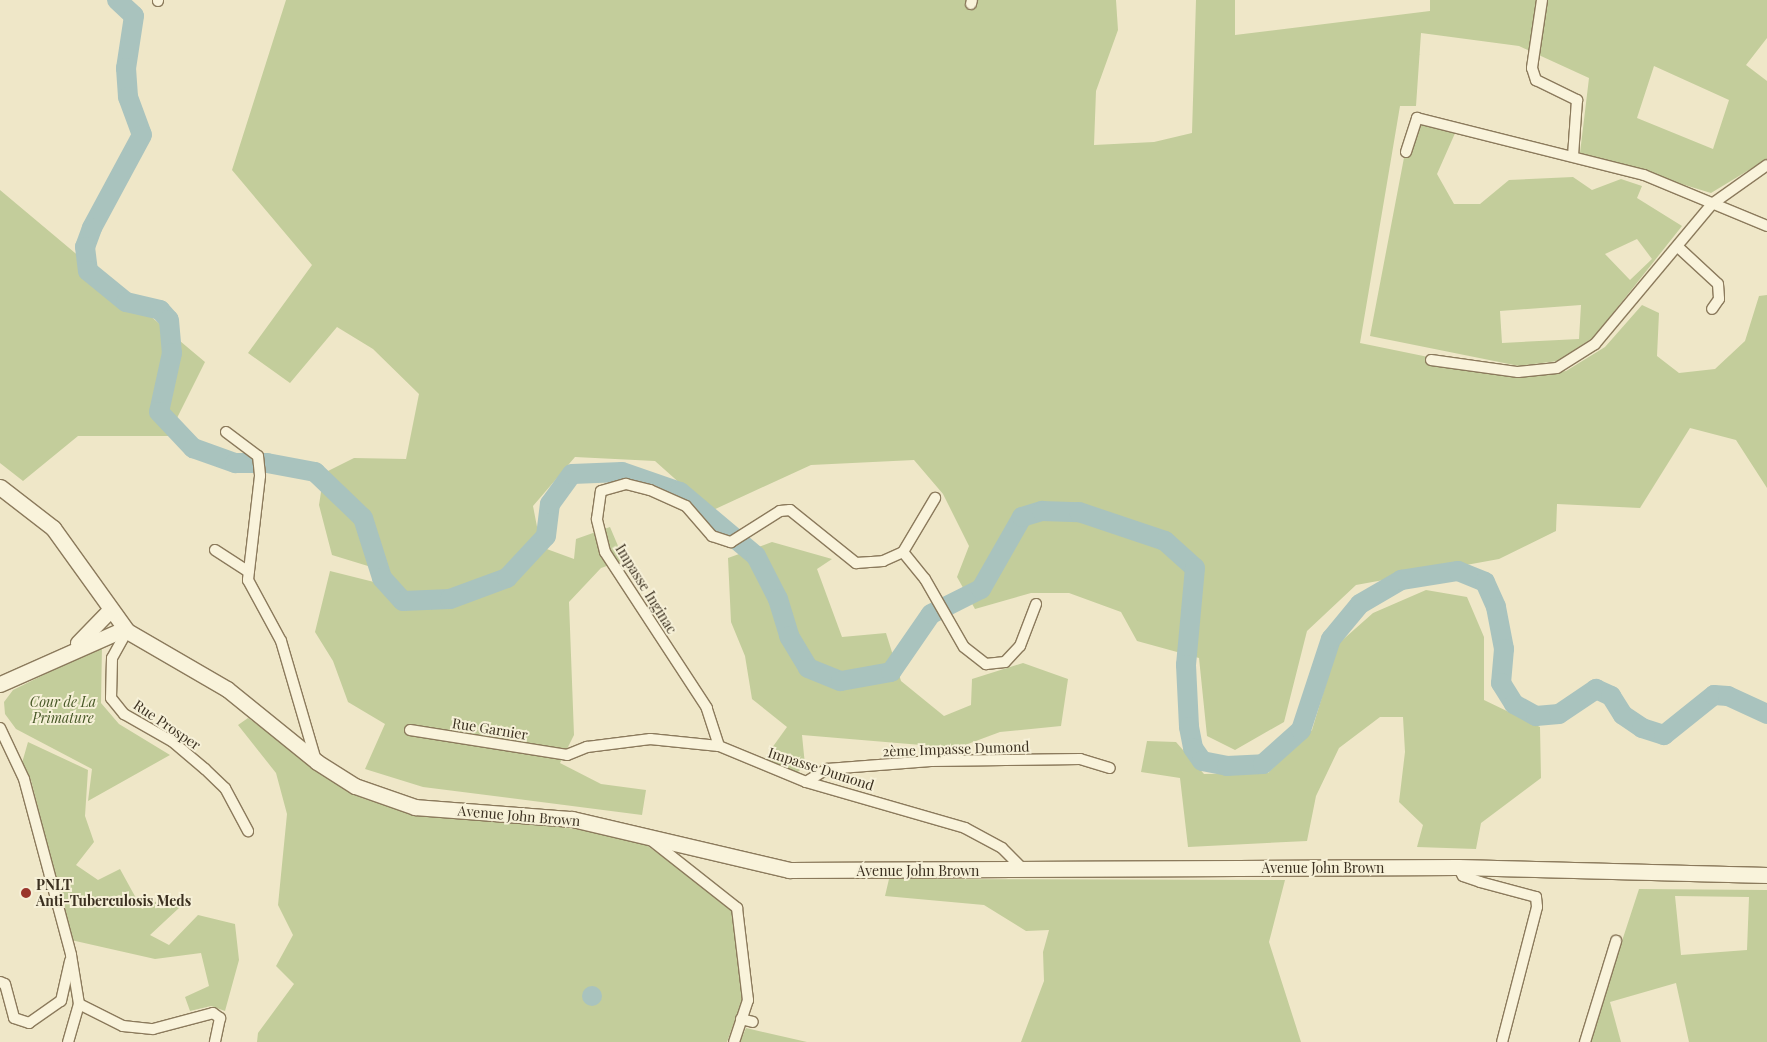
<!DOCTYPE html>
<html>
<head>
<meta charset="utf-8">
<style>
	body { margin:0 }
	#map { position:relative; width:1767px; height:1042px; overflow:hidden; background:#efe7c8; font-family:"Playfair Display",serif }
	div>[style] { position:absolute }
	[style*='--x'] { left:calc(var(--x)*1px); top:calc(var(--y)*1px); width:calc(var(--w)*1px); rotate:calc(var(--a)*1deg) }
	.green>* { inset:0; background:#c3cd9b }
	.water>* { inset:0; background:#a9c3be }
	.round { border-radius:50% }
	.river>* { height:20px; margin:-10px; padding:0 10px; transform-origin:10px; border-radius:10px; background:#a9c3be }
	.roads { filter:drop-shadow(1px 0 #8b7a5c) drop-shadow(-1px 0 #8b7a5c) drop-shadow(0 1px #8b7a5c) drop-shadow(0 -1px #8b7a5c) }
	.street>* { height:10px; margin:-5px; padding:0 5px; transform-origin:5px; border-radius:5px; background:#f9f3db }
	.secondary>* { height:15px; margin:-7.5px; padding:0 7.5px; transform-origin:7.5px; border-radius:7.5px; background:#f9f3db }
	.dots>* { width:14px; height:14px; translate:-50% -50%; box-sizing:border-box; border:2px solid #f6f0d7; border-radius:50% }
	span { translate:-50% -50%; white-space:nowrap; text-align:center; line-height:1.15; -webkit-text-stroke:4px #f6f0d7; paint-order:stroke }
	.street-label { font-size:14px; color:#3b3020 }
	.park-label { font-size:14px; color:#475827; font-style:italic }
	.poi-label { font-size:14px; color:#3b3020; font-weight:700 }
	.left { translate:0 -50%; text-align:left }
</style>
</head>
<body>
<div id="map">
	<div class="green">
		<i style="clip-path:polygon(evenodd,286px 0,1116px 0,1118px 30px,1096px 91px,1094px 145px,1154px 142px,1192px 133px,1196px 0,1235px 0,1235px 35px,1430px 11px,1430px 0,1767px 0,1767px 38px,1746px 65px,1767px 81px,1767px 159px,1711px 193px,1580px 153px,1589px 78px,1519px 46px,1421px 33px,1416px 106px,1400px 106px,1360px 343px,1521px 376px,1566px 371px,1605px 347px,1642px 305px,1659px 313px,1657px 356px,1679px 373px,1715px 369px,1745px 341px,1759px 296px,1767px 295px,1767px 488px,1736px 440px,1690px 428px,1640px 508px,1557px 504px,1556px 531px,1499px 559px,1356px 585px,1307px 631px,1284px 722px,1235px 750px,1207px 736px,1199px 658px,1137px 641px,1121px 612px,1069px 593px,1031px 593px,975px 609px,957px 577px,969px 546px,943px 494px,914px 460px,811px 465px,711px 511px,655px 461px,575px 457px,533px 506px,539px 537px,504px 575px,450px 593px,406px 594px,381px 570px,332px 555px,319px 505px,324px 473px,354px 458px,406px 459px,419px 394px,373px 349px,337px 327px,290px 383px,248px 353px,312px 265px,232px 170px,286px 0,1654px 66px,1729px 100px,1713px 149px,1637px 118px,1654px 66px)"></i>
		<i style="clip-path:polygon(evenodd,1411px 121px,1456px 131px,1437px 174px,1454px 204px,1480px 204px,1509px 180px,1573px 177px,1592px 190px,1621px 179px,1642px 186px,1637px 198px,1682px 226px,1594px 337px,1558px 361px,1519px 366px,1370px 336px,1411px 121px,1637px 239px,1652px 259px,1630px 280px,1605px 254px,1637px 239px,1411px 121px,1581px 305px,1579px 339px,1502px 343px,1500px 311px,1581px 305px)"></i>
		<i style="clip-path:polygon(0 190px,205px 362px,168px 436px,78px 436px,23px 481px,0 463px)"></i>
		<i style="clip-path:polygon(610px 527px,624px 560px,601px 568px,569px 602px,574px 735px,560px 763px,601px 784px,646px 790px,642px 815px,423px 787px,365px 769px,385px 724px,348px 702px,333px 661px,315px 632px,330px 571px,378px 583px,399px 604px,453px 603px,515px 578px,544px 548px,574px 559px,576px 539px)"></i>
		<i style="clip-path:polygon(772px 542px,832px 559px,817px 569px,842px 637px,886px 633px,901px 681px,944px 716px,971px 705px,972px 679px,1023px 663px,1068px 679px,1061px 726px,1000px 732px,957px 748px,802px 735px,805px 765px,797px 773px,764px 759px,787px 727px,752px 699px,745px 656px,731px 622px,728px 558px)"></i>
		<i style="clip-path:polygon(1426px 590px,1467px 597px,1484px 637px,1484px 700px,1540px 727px,1541px 778px,1481px 823px,1476px 849px,1417px 847px,1423px 825px,1399px 802px,1405px 752px,1403px 717px,1380px 717px,1339px 748px,1316px 796px,1307px 841px,1188px 847px,1180px 778px,1141px 772px,1147px 741px,1176px 742px,1204px 774px,1268px 773px,1312px 730px,1338px 644px,1373px 613px)"></i>
		<i style="clip-path:polygon(102px 646px,101px 703px,119px 724px,170px 755px,88px 801px,92px 769px,16px 729px,5px 714px,4px 702px,13px 690px)"></i>
		<i style="clip-path:polygon(248px 718px,362px 798px,409px 813px,511px 819px,638px 839px,735px 909px,742px 1001px,727px 1042px,257px 1042px,258px 1033px,294px 984px,276px 966px,293px 935px,278px 905px,287px 814px,276px 773px,238px 725px)"></i>
		<i style="clip-path:polygon(28px 742px,88px 770px,85px 816px,94px 842px,76px 865px,98px 880px,120px 869px,142px 909px,170px 894px,179px 908px,150px 935px,169px 945px,198px 915px,235px 924px,239px 960px,225px 1011px,211px 1006px,190px 1011px,185px 997px,209px 986px,201px 953px,155px 959px,71px 940px,31px 780px,22px 763px)"></i>
		<i style="clip-path:polygon(889px 879px,1285px 880px,1269px 942px,1301px 1042px,1021px 1042px,1044px 981px,1043px 952px,1049px 930px,1026px 931px,984px 905px,885px 896px)"></i>
		<i style="clip-path:polygon(evenodd,1639px 889px,1767px 890px,1767px 1042px,1689px 1042px,1676px 983px,1610px 1002px,1621px 1042px,1589px 1042px,1639px 889px,1675px 896px,1749px 897px,1747px 950px,1681px 955px,1675px 896px)"></i>
		<i style="clip-path:polygon(746px 1028px,807px 1042px,740px 1042px)"></i>
	</div>
	<div class="water">
		<i class="round" style="left:582px;top:986px;width:20px;height:20px"></i>
	</div>
	<div class="river">
		<i style="--x:117;--y:0;--w:23;--a:43"></i>
		<i style="--x:134;--y:16;--w:53;--a:98.7"></i>
		<i style="--x:126;--y:68;--w:29;--a:86"></i>
		<i style="--x:128;--y:97;--w:40;--a:69.8"></i>
		<i style="--x:142;--y:135;--w:106;--a:118.3"></i>
		<i style="--x:92;--y:228;--w:20;--a:110"></i>
		<i style="--x:85;--y:247;--w:24;--a:83"></i>
		<i style="--x:88;--y:271;--w:49;--a:39.2"></i>
		<i style="--x:126;--y:302;--w:35;--a:13"></i>
		<i style="--x:160;--y:310;--w:13;--a:48"></i>
		<i style="--x:169;--y:320;--w:33;--a:85"></i>
		<i style="--x:172;--y:353;--w:60;--a:102.4"></i>
		<i style="--x:159;--y:412;--w:50;--a:46.6"></i>
		<i style="--x:193;--y:448;--w:45;--a:19.7"></i>
		<i style="--x:235;--y:463;--w:32;--a:0"></i>
		<i style="--x:267;--y:463;--w:49;--a:10.6"></i>
		<i style="--x:315;--y:472;--w:66;--a:43.8"></i>
		<i style="--x:363;--y:518;--w:63;--a:72.4"></i>
		<i style="--x:382;--y:578;--w:31;--a:48"></i>
		<i style="--x:403;--y:601;--w:47;--a:-2.4"></i>
		<i style="--x:450;--y:599;--w:61;--a:-20.2"></i>
		<i style="--x:507;--y:578;--w:57;--a:-47.1"></i>
		<i style="--x:546;--y:536;--w:32;--a:-83"></i>
		<i style="--x:550;--y:504;--w:37;--a:-54"></i>
		<i style="--x:572;--y:474;--w:50;--a:-2.3"></i>
		<i style="--x:622;--y:472;--w:61;--a:19"></i>
		<i style="--x:680;--y:492;--w:99;--a:40.1"></i>
		<i style="--x:756;--y:556;--w:48;--a:62.9"></i>
		<i style="--x:778;--y:599;--w:39;--a:73"></i>
		<i style="--x:789;--y:636;--w:37;--a:59"></i>
		<i style="--x:808;--y:668;--w:35;--a:22"></i>
		<i style="--x:841;--y:681;--w:51;--a:-10.2"></i>
		<i style="--x:891;--y:672;--w:70;--a:-55.4"></i>
		<i style="--x:931;--y:614;--w:56;--a:-26.6"></i>
		<i style="--x:981;--y:589;--w:83;--a:-60.3"></i>
		<i style="--x:1022;--y:517;--w:21;--a:-17"></i>
		<i style="--x:1042;--y:511;--w:37;--a:2"></i>
		<i style="--x:1079;--y:512;--w:91;--a:18.6"></i>
		<i style="--x:1165;--y:541;--w:40;--a:42"></i>
		<i style="--x:1195;--y:568;--w:97;--a:95.3"></i>
		<i style="--x:1186;--y:665;--w:62;--a:87.2"></i>
		<i style="--x:1189;--y:727;--w:21;--a:79"></i>
		<i style="--x:1193;--y:748;--w:16;--a:55"></i>
		<i style="--x:1202;--y:761;--w:25;--a:11"></i>
		<i style="--x:1227;--y:766;--w:36;--a:-3"></i>
		<i style="--x:1263;--y:764;--w:51;--a:-41.8"></i>
		<i style="--x:1301;--y:730;--w:96;--a:-71.8"></i>
		<i style="--x:1331;--y:639;--w:45;--a:-50.4"></i>
		<i style="--x:1360;--y:604;--w:48;--a:-30.3"></i>
		<i style="--x:1401;--y:580;--w:58;--a:-9"></i>
		<i style="--x:1458;--y:571;--w:29;--a:22"></i>
		<i style="--x:1485;--y:582;--w:27;--a:66"></i>
		<i style="--x:1496;--y:607;--w:43;--a:79.2"></i>
		<i style="--x:1504;--y:649;--w:34;--a:95"></i>
		<i style="--x:1501;--y:683;--w:25;--a:58"></i>
		<i style="--x:1514;--y:704;--w:25;--a:29"></i>
		<i style="--x:1536;--y:716;--w:23;--a:-5"></i>
		<i style="--x:1559;--y:714;--w:45;--a:-34"></i>
		<i style="--x:1596;--y:689;--w:17;--a:25"></i>
		<i style="--x:1611;--y:696;--w:22;--a:58"></i>
		<i style="--x:1623;--y:715;--w:23;--a:34"></i>
		<i style="--x:1642;--y:728;--w:23;--a:18"></i>
		<i style="--x:1664;--y:735;--w:64;--a:-38.7"></i>
		<i style="--x:1714;--y:695;--w:14;--a:4"></i>
		<i style="--x:1728;--y:696;--w:43;--a:24.8"></i>
	</div>
	<div class="roads">
		<div class="street">
			<i style="--x:1542;--y:0;--w:69;--a:98.4"></i>
			<i style="--x:1532;--y:68;--w:13;--a:72"></i>
			<i style="--x:1536;--y:80;--w:46;--a:26"></i>
			<i style="--x:1577;--y:100;--w:56;--a:94.1"></i>
			<i style="--x:158;--y:1;--w:1;--a:-90"></i>
			<i style="--x:971;--y:4;--w:4;--a:-76"></i>
			<i style="--x:1406;--y:152;--w:36;--a:-72"></i>
			<i style="--x:1417;--y:118;--w:234;--a:14.1"></i>
			<i style="--x:1644;--y:175;--w:133;--a:22.5"></i>
			<i style="--x:1678;--y:247;--w:54;--a:42.8"></i>
			<i style="--x:1718;--y:284;--w:15;--a:86"></i>
			<i style="--x:1719;--y:299;--w:12;--a:125"></i>
			<i style="--x:1431;--y:360;--w:88;--a:7.9"></i>
			<i style="--x:1518;--y:372;--w:39;--a:-6"></i>
			<i style="--x:1557;--y:368;--w:45;--a:-32.3"></i>
			<i style="--x:1595;--y:344;--w:182;--a:-50.1"></i>
			<i style="--x:1712;--y:204;--w:67;--a:-35.3"></i>
			<i style="--x:226;--y:432;--w:40;--a:37"></i>
			<i style="--x:258;--y:456;--w:20;--a:84"></i>
			<i style="--x:260;--y:476;--w:105;--a:96.6"></i>
			<i style="--x:248;--y:580;--w:69;--a:61.6"></i>
			<i style="--x:281;--y:641;--w:125;--a:73.7"></i>
			<i style="--x:215;--y:550;--w:40;--a:32.9"></i>
			<i style="--x:903;--y:552;--w:35;--a:51"></i>
			<i style="--x:925;--y:579;--w:78;--a:60.2"></i>
			<i style="--x:964;--y:647;--w:28;--a:38"></i>
			<i style="--x:986;--y:664;--w:19;--a:-6"></i>
			<i style="--x:1005;--y:662;--w:22;--a:-47"></i>
			<i style="--x:1020;--y:646;--w:45;--a:-69.1"></i>
			<i style="--x:127;--y:631;--w:31;--a:119"></i>
			<i style="--x:112;--y:658;--w:40;--a:91.4"></i>
			<i style="--x:111;--y:698;--w:21;--a:51"></i>
			<i style="--x:124;--y:714;--w:56;--a:29.7"></i>
			<i style="--x:173;--y:742;--w:42;--a:40.2"></i>
			<i style="--x:205;--y:769;--w:28;--a:44"></i>
			<i style="--x:225;--y:788;--w:49;--a:61.9"></i>
			<i style="--x:0;--y:728;--w:56;--a:64.8"></i>
			<i style="--x:24;--y:779;--w:182;--a:75"></i>
			<i style="--x:71;--y:955;--w:50;--a:80.7"></i>
			<i style="--x:79;--y:1004;--w:40;--a:106"></i>
			<i style="--x:410;--y:730;--w:159;--a:9"></i>
			<i style="--x:567;--y:755;--w:22;--a:-22"></i>
			<i style="--x:587;--y:747;--w:64;--a:-7.2"></i>
			<i style="--x:650;--y:739;--w:69;--a:5.8"></i>
			<i style="--x:719;--y:746;--w:94;--a:22.5"></i>
			<i style="--x:806;--y:782;--w:166;--a:16.1"></i>
			<i style="--x:965;--y:828;--w:42;--a:28.4"></i>
			<i style="--x:1002;--y:848;--w:31;--a:45"></i>
			<i style="--x:719;--y:746;--w:40;--a:-108"></i>
			<i style="--x:707;--y:708;--w:186;--a:-123.2"></i>
			<i style="--x:605;--y:552;--w:34;--a:-104"></i>
			<i style="--x:597;--y:519;--w:28;--a:-82"></i>
			<i style="--x:601;--y:491;--w:26;--a:-16"></i>
			<i style="--x:626;--y:484;--w:25;--a:14"></i>
			<i style="--x:650;--y:490;--w:39;--a:24"></i>
			<i style="--x:686;--y:506;--w:40;--a:49"></i>
			<i style="--x:712;--y:536;--w:20;--a:18"></i>
			<i style="--x:731;--y:542;--w:58;--a:-32.3"></i>
			<i style="--x:780;--y:511;--w:10;--a:-6"></i>
			<i style="--x:790;--y:510;--w:85;--a:38.8"></i>
			<i style="--x:856;--y:563;--w:27;--a:-4"></i>
			<i style="--x:883;--y:561;--w:22;--a:-24"></i>
			<i style="--x:903;--y:552;--w:63;--a:-59.3"></i>
			<i style="--x:806;--y:782;--w:25;--a:-32"></i>
			<i style="--x:827;--y:769;--w:104;--a:-4.4"></i>
			<i style="--x:931;--y:761;--w:149;--a:-0.8"></i>
			<i style="--x:1080;--y:759;--w:31;--a:17"></i>
			<i style="--x:651;--y:840;--w:110;--a:38.3"></i>
			<i style="--x:737;--y:908;--w:93;--a:83.2"></i>
			<i style="--x:748;--y:1000;--w:44;--a:108.4"></i>
			<i style="--x:1458;--y:867;--w:10;--a:61"></i>
			<i style="--x:1463;--y:876;--w:18;--a:19"></i>
			<i style="--x:1480;--y:882;--w:58;--a:15"></i>
			<i style="--x:1536;--y:897;--w:10;--a:84"></i>
			<i style="--x:1537;--y:907;--w:139;--a:104.5"></i>
			<i style="--x:0;--y:982;--w:5;--a:22"></i>
			<i style="--x:5;--y:984;--w:35;--a:75"></i>
			<i style="--x:14;--y:1018;--w:16;--a:18"></i>
			<i style="--x:29;--y:1023;--w:39;--a:-35"></i>
			<i style="--x:61;--y:1001;--w:41;--a:-77.3"></i>
			<i style="--x:79;--y:1004;--w:49;--a:26.6"></i>
			<i style="--x:123;--y:1026;--w:30;--a:6"></i>
			<i style="--x:153;--y:1029;--w:62;--a:-14.9"></i>
			<i style="--x:213;--y:1013;--w:9;--a:36"></i>
			<i style="--x:220;--y:1018;--w:25;--a:102"></i>
			<i style="--x:741;--y:1019;--w:12;--a:14"></i>
			<i style="--x:1585;--y:1042;--w:106;--a:-72.9"></i>
		</div>
		<div class="secondary">
			<i style="--x:0;--y:487;--w:67;--a:37.7"></i>
			<i style="--x:53;--y:528;--w:127;--a:54.3"></i>
			<i style="--x:127;--y:631;--w:116;--a:30.1"></i>
			<i style="--x:227;--y:689;--w:116;--a:39"></i>
			<i style="--x:317;--y:762;--w:45;--a:32.3"></i>
			<i style="--x:355;--y:786;--w:64;--a:19.3"></i>
			<i style="--x:415;--y:807;--w:157;--a:4.4"></i>
			<i style="--x:572;--y:819;--w:223;--a:13.2"></i>
			<i style="--x:789;--y:870;--w:669;--a:-0.26"></i>
			<i style="--x:1458;--y:867;--w:309;--a:1.5"></i>
			<i style="--x:78;--y:643;--w:45;--a:-45.9"></i>
			<i style="--x:0;--y:684;--w:136;--a:-23.9"></i>
		</div>
	</div>
	<div class="dots">
		<i style="left:26px;top:893px;background:#9a362c"></i>
	</div>
	<div class="street-label">
		<span style="left:646px;top:589px;rotate:58deg">Impasse Inginac</span>
		<span style="left:167px;top:725px;rotate:34deg">Rue Prosper</span>
		<span style="left:490px;top:729px;rotate:9deg">Rue Garnier</span>
		<span style="left:956px;top:749px;rotate:-2deg">2ème Impasse Dumond</span>
		<span style="left:821px;top:769px;rotate:18deg">Impasse Dumond</span>
		<span style="left:519px;top:816px;rotate:5deg">Avenue John Brown</span>
		<span style="left:1323px;top:868px">Avenue John Brown</span>
		<span style="left:918px;top:871px">Avenue John Brown</span>
	</div>
	<div class="park-label">
		<span style="left:63px;top:710px">Cour de La<br>Primature</span>
	</div>
	<div class="poi-label">
		<span class="left" style="left:36px;top:893px">PNLT<br>Anti-Tuberculosis Meds</span>
	</div>
</div>
</body>
</html>
